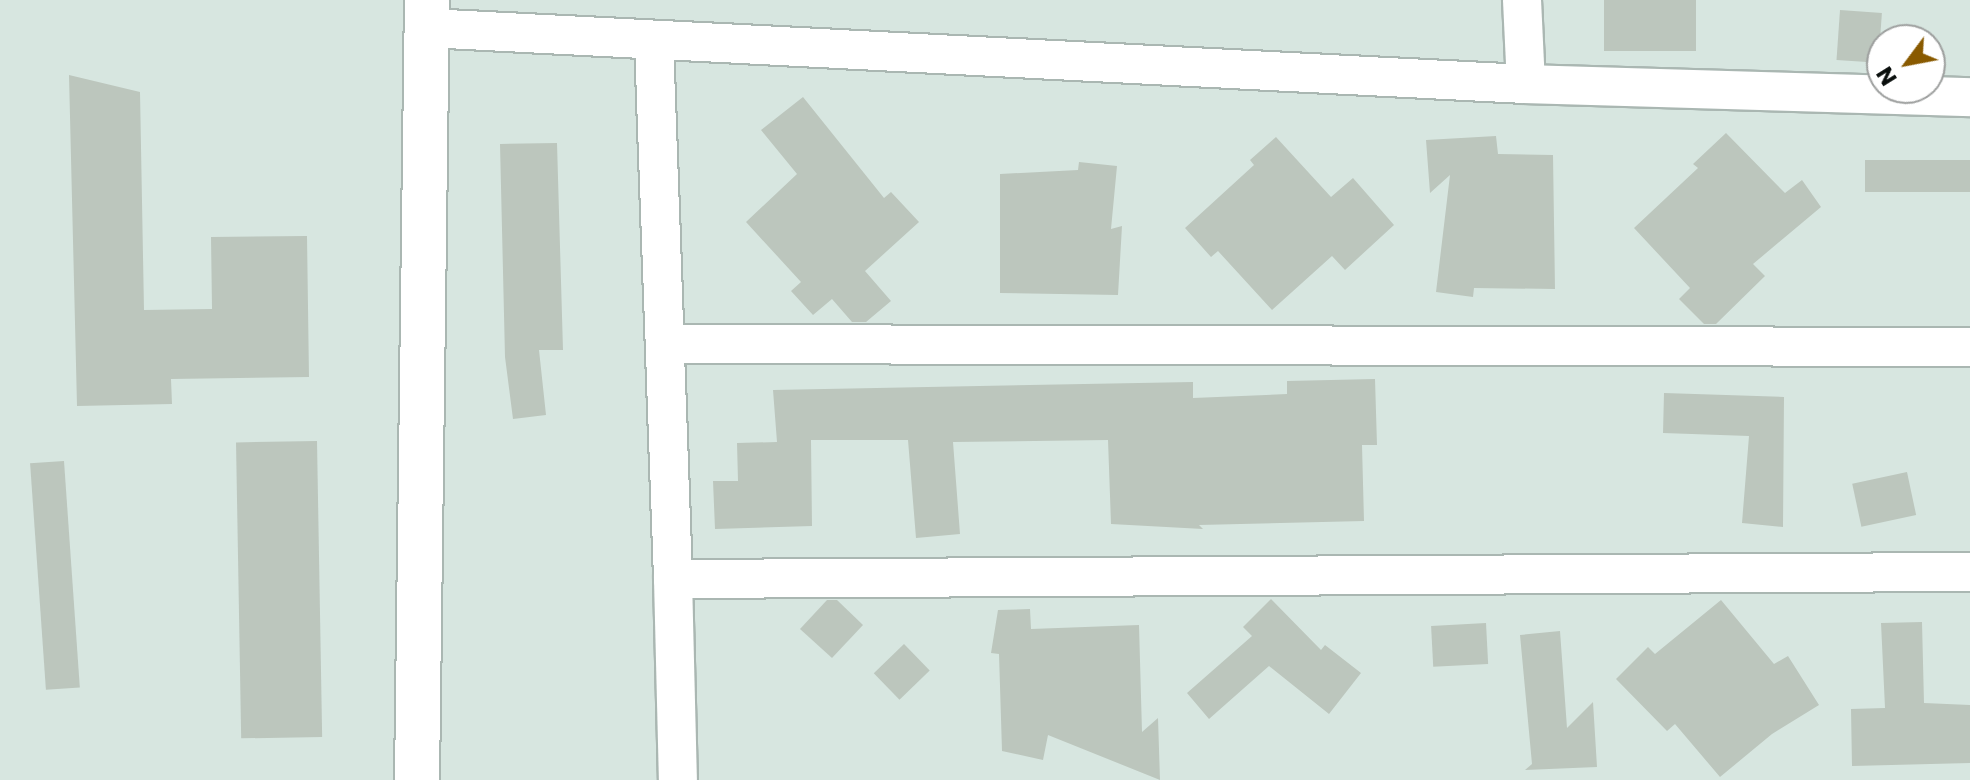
<!DOCTYPE html>
<html>
<head>
<meta charset="utf-8">
<style>
	body { margin:0 }
	#map { position:relative; width:1970px; height:780px; overflow:hidden; background:#d7e6e0; font-family:Poppins,sans-serif }
	div>[style] { position:absolute }
	[style*='--x'] { left:calc(var(--x)*1px); top:calc(var(--y)*1px); width:calc(var(--w)*1px); rotate:calc(var(--a)*1deg) }
	.building>* { inset:0; background:#bcc6bd; transform-origin:0 0 }
	.roads { filter:drop-shadow(2px 0 #aab7b2) drop-shadow(-2px 0 #aab7b2) drop-shadow(0 2px #aab7b2) drop-shadow(0 -2px #aab7b2) }
	.minor>* { height:38px; margin:-19px; padding:0 19px; transform-origin:19px; border-radius:19px; background:#fff }
	.tertiary>* { height:44px; margin:-22px; padding:0 22px; transform-origin:22px; border-radius:22px; background:#fff }
	span { translate:-50% -50%; white-space:nowrap; text-align:center; line-height:1.15; -webkit-text-stroke:6px #fff; paint-order:stroke }
	.north { position:absolute; left:1866px; top:24px; width:80px; height:80px; box-sizing:border-box; background:#fff; border:2px solid #9d9f9e; border-radius:50%; rotate:238deg; font-size:22px; font-weight:700; line-height:32px; text-align:center; color:#090e0c }
	.north::after { content:''; display:block; margin:auto; width:28px; height:36px; background:#895a00; clip-path:polygon(50% 0,100% 100%,50% 72%,0 100%) }
</style>
</head>
<body>
<div id="map">
	<div class="building">
		<i style="left:1604px;top:0;width:92px;height:51px"></i>
		<i style="left:1840px;top:10px;width:42px;height:50px;rotate:4deg"></i>
		<i style="clip-path:polygon(69px 75px,140px 92px,144px 310px,212px 309px,211px 237px,307px 236px,309px 377px,171px 379px,172px 404px,77px 406px)"></i>
		<i style="clip-path:polygon(803px 97px,884px 198px,891px 192px,919px 222px,865px 271px,891px 301px,866px 322px,852px 322px,832px 299px,813px 315px,791px 291px,801px 282px,746px 222px,797px 174px,761px 130px)"></i>
		<i style="clip-path:polygon(1726px 133px,1785px 193px,1802px 180px,1821px 207px,1753px 264px,1765px 276px,1716px 324px,1704px 324px,1679px 299px,1690px 288px,1634px 228px,1698px 168px,1693px 164px)"></i>
		<i style="clip-path:polygon(1496px 136px,1498px 154px,1553px 155px,1555px 289px,1474px 288px,1473px 297px,1436px 292px,1450px 175px,1430px 193px,1426px 140px)"></i>
		<i style="clip-path:polygon(1276px 137px,1331px 197px,1353px 178px,1394px 225px,1345px 270px,1332px 256px,1272px 310px,1218px 251px,1211px 257px,1185px 228px,1254px 165px,1250px 160px)"></i>
		<i style="clip-path:polygon(557px 143px,563px 350px,539px 350px,546px 415px,513px 419px,505px 357px,500px 144px)"></i>
		<i style="left:1970px;top:160px;width:32px;height:105px;rotate:90deg"></i>
		<i style="clip-path:polygon(1079px 162px,1117px 166px,1111px 229px,1122px 226px,1118px 295px,1000px 293px,1000px 174px,1078px 170px)"></i>
		<i style="clip-path:polygon(1375px 379px,1377px 445px,1362px 445px,1364px 521px,1199px 525px,1203px 529px,1111px 524px,1108px 440px,953px 442px,960px 534px,916px 538px,908px 440px,811px 440px,812px 526px,715px 529px,713px 481px,738px 481px,737px 443px,777px 442px,773px 390px,1193px 382px,1193px 398px,1287px 394px,1287px 381px)"></i>
		<i style="clip-path:polygon(1664px 393px,1784px 397px,1783px 527px,1742px 523px,1749px 436px,1663px 433px)"></i>
		<i style="left:317px;top:441px;width:296px;height:81px;rotate:89deg"></i>
		<i style="left:64px;top:461px;width:227px;height:34px;rotate:86deg"></i>
		<i style="left:1907px;top:472px;width:44px;height:56px;rotate:78deg"></i>
		<i style="clip-path:polygon(1271px 599px,1321px 650px,1325px 645px,1361px 673px,1329px 714px,1269px 666px,1209px 719px,1187px 693px,1252px 636px,1243px 627px)"></i>
		<i style="clip-path:polygon(827px 600px,837px 600px,863px 625px,832px 658px,800px 629px)"></i>
		<i style="clip-path:polygon(1721px 600px,1774px 664px,1788px 656px,1819px 705px,1772px 734px,1720px 777px,1675px 724px,1667px 731px,1616px 679px,1648px 647px,1655px 654px)"></i>
		<i style="clip-path:polygon(1030px 609px,1031px 629px,1139px 625px,1142px 732px,1158px 718px,1160px 780px,1048px 735px,1043px 760px,1002px 751px,999px 654px,991px 653px,998px 610px)"></i>
		<i style="clip-path:polygon(1922px 622px,1924px 703px,1970px 705px,1970px 763px,1852px 766px,1851px 709px,1885px 708px,1881px 623px)"></i>
		<i style="left:1486px;top:623px;width:41px;height:55px;rotate:87deg"></i>
		<i style="clip-path:polygon(1560px 631px,1567px 728px,1593px 702px,1597px 767px,1525px 770px,1532px 764px,1520px 635px)"></i>
		<i style="left:904px;top:644px;width:37px;height:42px;rotate:46deg"></i>
	</div>
	<div class="roads">
		<div class="minor">
			<i style="--x:1522;--y:0;--w:84;--a:87.3"></i>
			<i style="--x:427;--y:28;--w:1100;--a:2.92"></i>
			<i style="--x:1526;--y:84;--w:444;--a:1.7"></i>
			<i style="--x:654;--y:42;--w:537;--a:87.97"></i>
			<i style="--x:673;--y:579;--w:1297;--a:-0.31"></i>
			<i style="--x:668;--y:344;--w:1302;--a:0.13"></i>
			<i style="--x:673;--y:579;--w:201;--a:88.6"></i>
		</div>
		<div class="tertiary">
			<i style="--x:417;--y:780;--w:780;--a:-89.27"></i>
		</div>
	</div>
	<div class="north">N</div>
</div>
</body>
</html>
